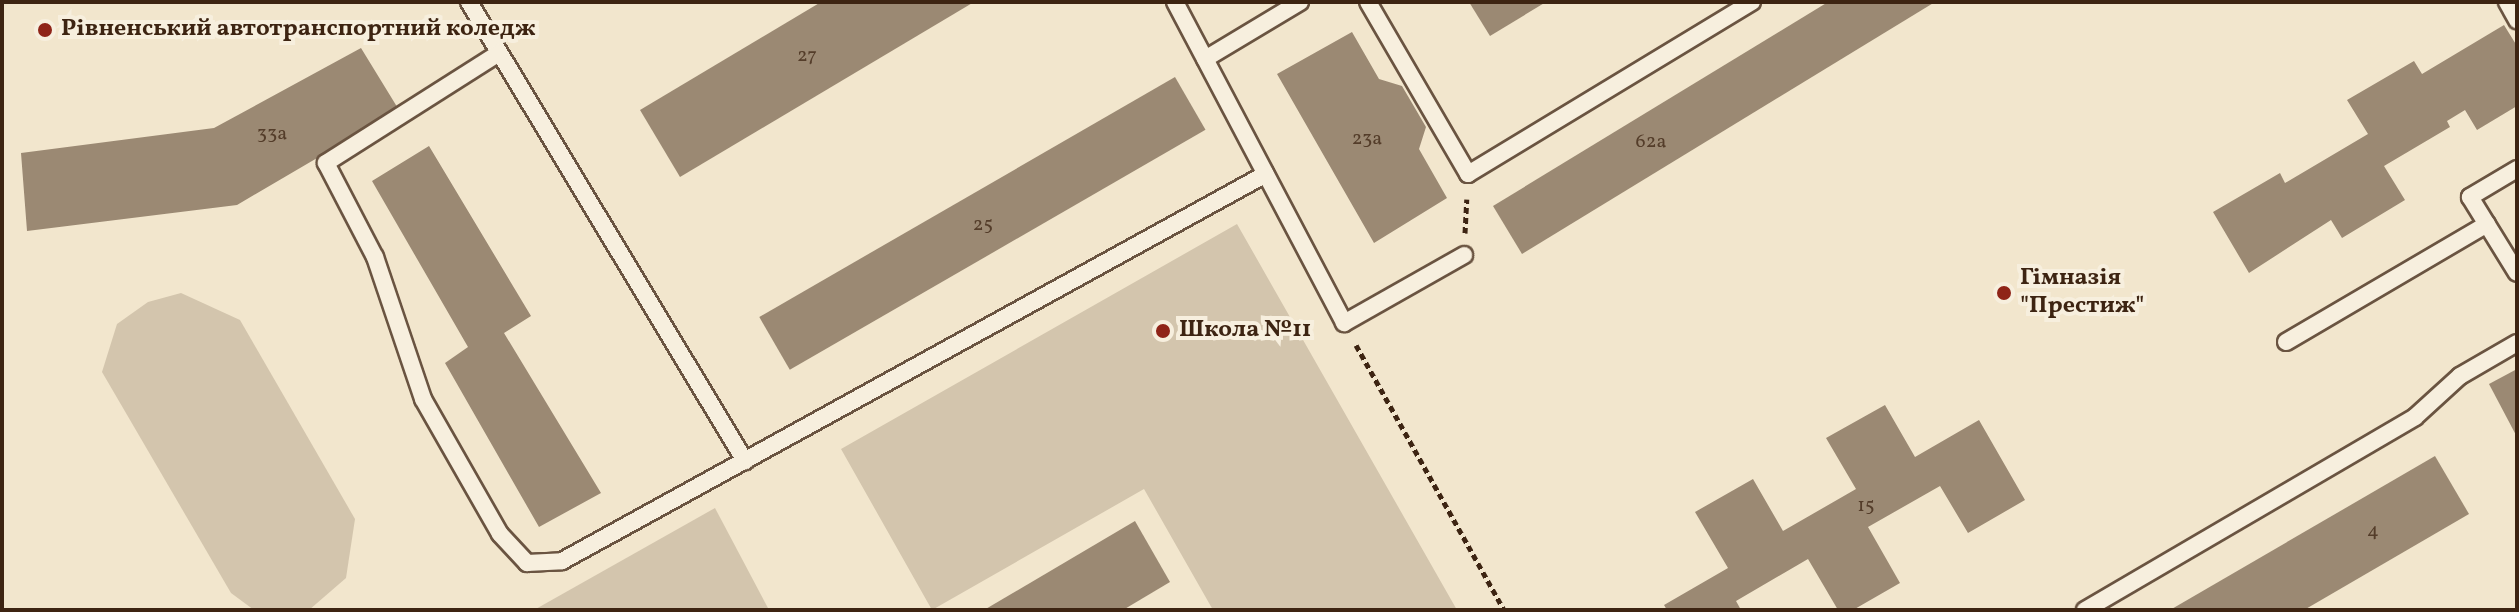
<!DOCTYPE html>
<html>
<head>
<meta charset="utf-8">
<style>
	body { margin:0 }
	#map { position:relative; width:2519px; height:612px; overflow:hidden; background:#f2e6cd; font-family:Vollkorn,serif }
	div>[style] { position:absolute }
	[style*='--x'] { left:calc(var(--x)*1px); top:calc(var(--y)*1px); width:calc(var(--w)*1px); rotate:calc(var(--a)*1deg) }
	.green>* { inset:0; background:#d3c5ad }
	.building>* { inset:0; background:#9b8973; transform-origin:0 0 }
	.path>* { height:5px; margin-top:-2.5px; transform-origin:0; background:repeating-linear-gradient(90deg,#3d2412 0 6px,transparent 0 10px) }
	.roads { filter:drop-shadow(2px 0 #6a5441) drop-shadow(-2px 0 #6a5441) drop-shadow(0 2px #6a5441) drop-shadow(0 -2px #6a5441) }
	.lane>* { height:16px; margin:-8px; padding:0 8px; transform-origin:8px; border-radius:8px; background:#f7efde }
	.dots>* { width:22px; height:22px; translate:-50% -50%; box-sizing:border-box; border:4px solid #f7efde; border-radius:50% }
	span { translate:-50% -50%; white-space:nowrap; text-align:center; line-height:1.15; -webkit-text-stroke:8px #f7efde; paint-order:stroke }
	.number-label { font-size:20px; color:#543d2a }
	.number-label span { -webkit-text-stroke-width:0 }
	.poi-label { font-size:24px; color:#3d2412; font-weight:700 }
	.left { translate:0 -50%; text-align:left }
	.frame { position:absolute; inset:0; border:4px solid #3d2412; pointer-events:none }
</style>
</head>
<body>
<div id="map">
	<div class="green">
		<i style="clip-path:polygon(1237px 224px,1457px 610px,1213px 610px,1144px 489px,932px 610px,841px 449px)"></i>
		<i style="clip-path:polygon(181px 293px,240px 320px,355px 519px,346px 578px,309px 610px,254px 610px,231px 593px,102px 372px,117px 324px,148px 302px)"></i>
		<i style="clip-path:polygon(715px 508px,769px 610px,534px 610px)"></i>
	</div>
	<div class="building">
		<i style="clip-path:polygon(821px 2px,974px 2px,680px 177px,640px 110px)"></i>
		<i style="clip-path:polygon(1469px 2px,1546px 2px,1490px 36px)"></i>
		<i style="clip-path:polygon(1828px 2px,1935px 2px,1522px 254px,1493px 206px)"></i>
		<i style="clip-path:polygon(2504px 25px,2517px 46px,2517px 106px,2477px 130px,2465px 110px,2447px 121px,2450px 127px,2384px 166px,2405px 200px,2342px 238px,2331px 220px,2249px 273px,2213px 212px,2280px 173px,2285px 183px,2368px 134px,2347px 100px,2414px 61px,2422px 74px)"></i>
		<i style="clip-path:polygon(1352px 32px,1379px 79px,1402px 86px,1426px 127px,1419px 149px,1447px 198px,1374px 243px,1277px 74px)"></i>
		<i style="clip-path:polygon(361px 48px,399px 110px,237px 205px,27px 231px,21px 153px,214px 128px)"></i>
		<i style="left:1175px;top:77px;width:61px;height:480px;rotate:60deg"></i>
		<i style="clip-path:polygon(429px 146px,531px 316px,504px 333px,601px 493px,539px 527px,445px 363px,468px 347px,372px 181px)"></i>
		<i style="clip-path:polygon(2517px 369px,2517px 437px,2489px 384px)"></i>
		<i style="clip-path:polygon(1885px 405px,1915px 457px,1979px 420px,2025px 500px,1968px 533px,1940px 486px,1868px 527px,1900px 583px,1853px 610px,1838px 610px,1808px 559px,1736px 601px,1741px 610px,1667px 610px,1664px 605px,1728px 568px,1695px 512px,1753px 479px,1783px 531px,1856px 489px,1826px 438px)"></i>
		<i style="clip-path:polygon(2435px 456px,2469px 514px,2304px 610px,2170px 610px)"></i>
		<i style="clip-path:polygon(1135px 521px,1170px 582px,1123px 610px,984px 610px)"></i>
	</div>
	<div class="path">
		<i style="--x:1465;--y:233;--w:34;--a:-87"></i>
		<i style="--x:1356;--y:345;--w:304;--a:60.8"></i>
	</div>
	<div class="roads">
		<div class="lane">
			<i style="--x:469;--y:2;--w:536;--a:58.98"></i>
			<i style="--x:1175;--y:2;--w:363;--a:62.2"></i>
			<i style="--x:1344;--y:323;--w:138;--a:-29.5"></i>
			<i style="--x:1368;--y:2;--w:199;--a:59.8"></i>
			<i style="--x:1468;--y:174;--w:332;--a:-31.2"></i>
			<i style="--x:2507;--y:2;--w:21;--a:61"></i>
			<i style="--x:499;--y:53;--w:205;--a:147.6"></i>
			<i style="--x:326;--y:163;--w:106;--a:62.5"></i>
			<i style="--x:375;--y:257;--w:150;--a:71.3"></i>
			<i style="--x:423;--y:399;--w:155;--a:60.3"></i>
			<i style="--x:500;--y:534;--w:40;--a:47"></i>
			<i style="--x:527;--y:563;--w:35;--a:-3"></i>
			<i style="--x:562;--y:561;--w:803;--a:-28.8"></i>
			<i style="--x:1205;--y:59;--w:111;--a:-31"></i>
			<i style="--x:2517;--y:169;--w:55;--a:149.2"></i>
			<i style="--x:2470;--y:197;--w:89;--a:58.3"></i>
			<i style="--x:2286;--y:342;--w:233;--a:-30.4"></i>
			<i style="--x:2085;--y:610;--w:382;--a:-30.3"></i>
			<i style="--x:2415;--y:417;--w:61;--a:-42.3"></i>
			<i style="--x:2460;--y:376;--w:66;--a:-30.1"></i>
		</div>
	</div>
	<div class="dots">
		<i style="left:45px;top:30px;background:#8f2418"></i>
		<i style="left:2004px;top:293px;background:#8f2418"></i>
		<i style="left:1163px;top:331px;background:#8f2418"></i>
	</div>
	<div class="number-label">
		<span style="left:807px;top:56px">27</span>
		<span style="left:272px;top:134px">33а</span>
		<span style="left:1367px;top:139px">23а</span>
		<span style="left:1651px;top:142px">62а</span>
		<span style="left:983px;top:225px">25</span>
		<span style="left:1866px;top:506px">15</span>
		<span style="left:2373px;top:531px">4</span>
	</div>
	<div class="poi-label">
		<span class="left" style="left:61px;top:30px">Рівненський автотранспортний коледж</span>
		<span class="left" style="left:2020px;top:293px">Гімназія<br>"Престиж"</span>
		<span class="left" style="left:1179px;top:331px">Школа №11</span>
	</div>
	<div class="frame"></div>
</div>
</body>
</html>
